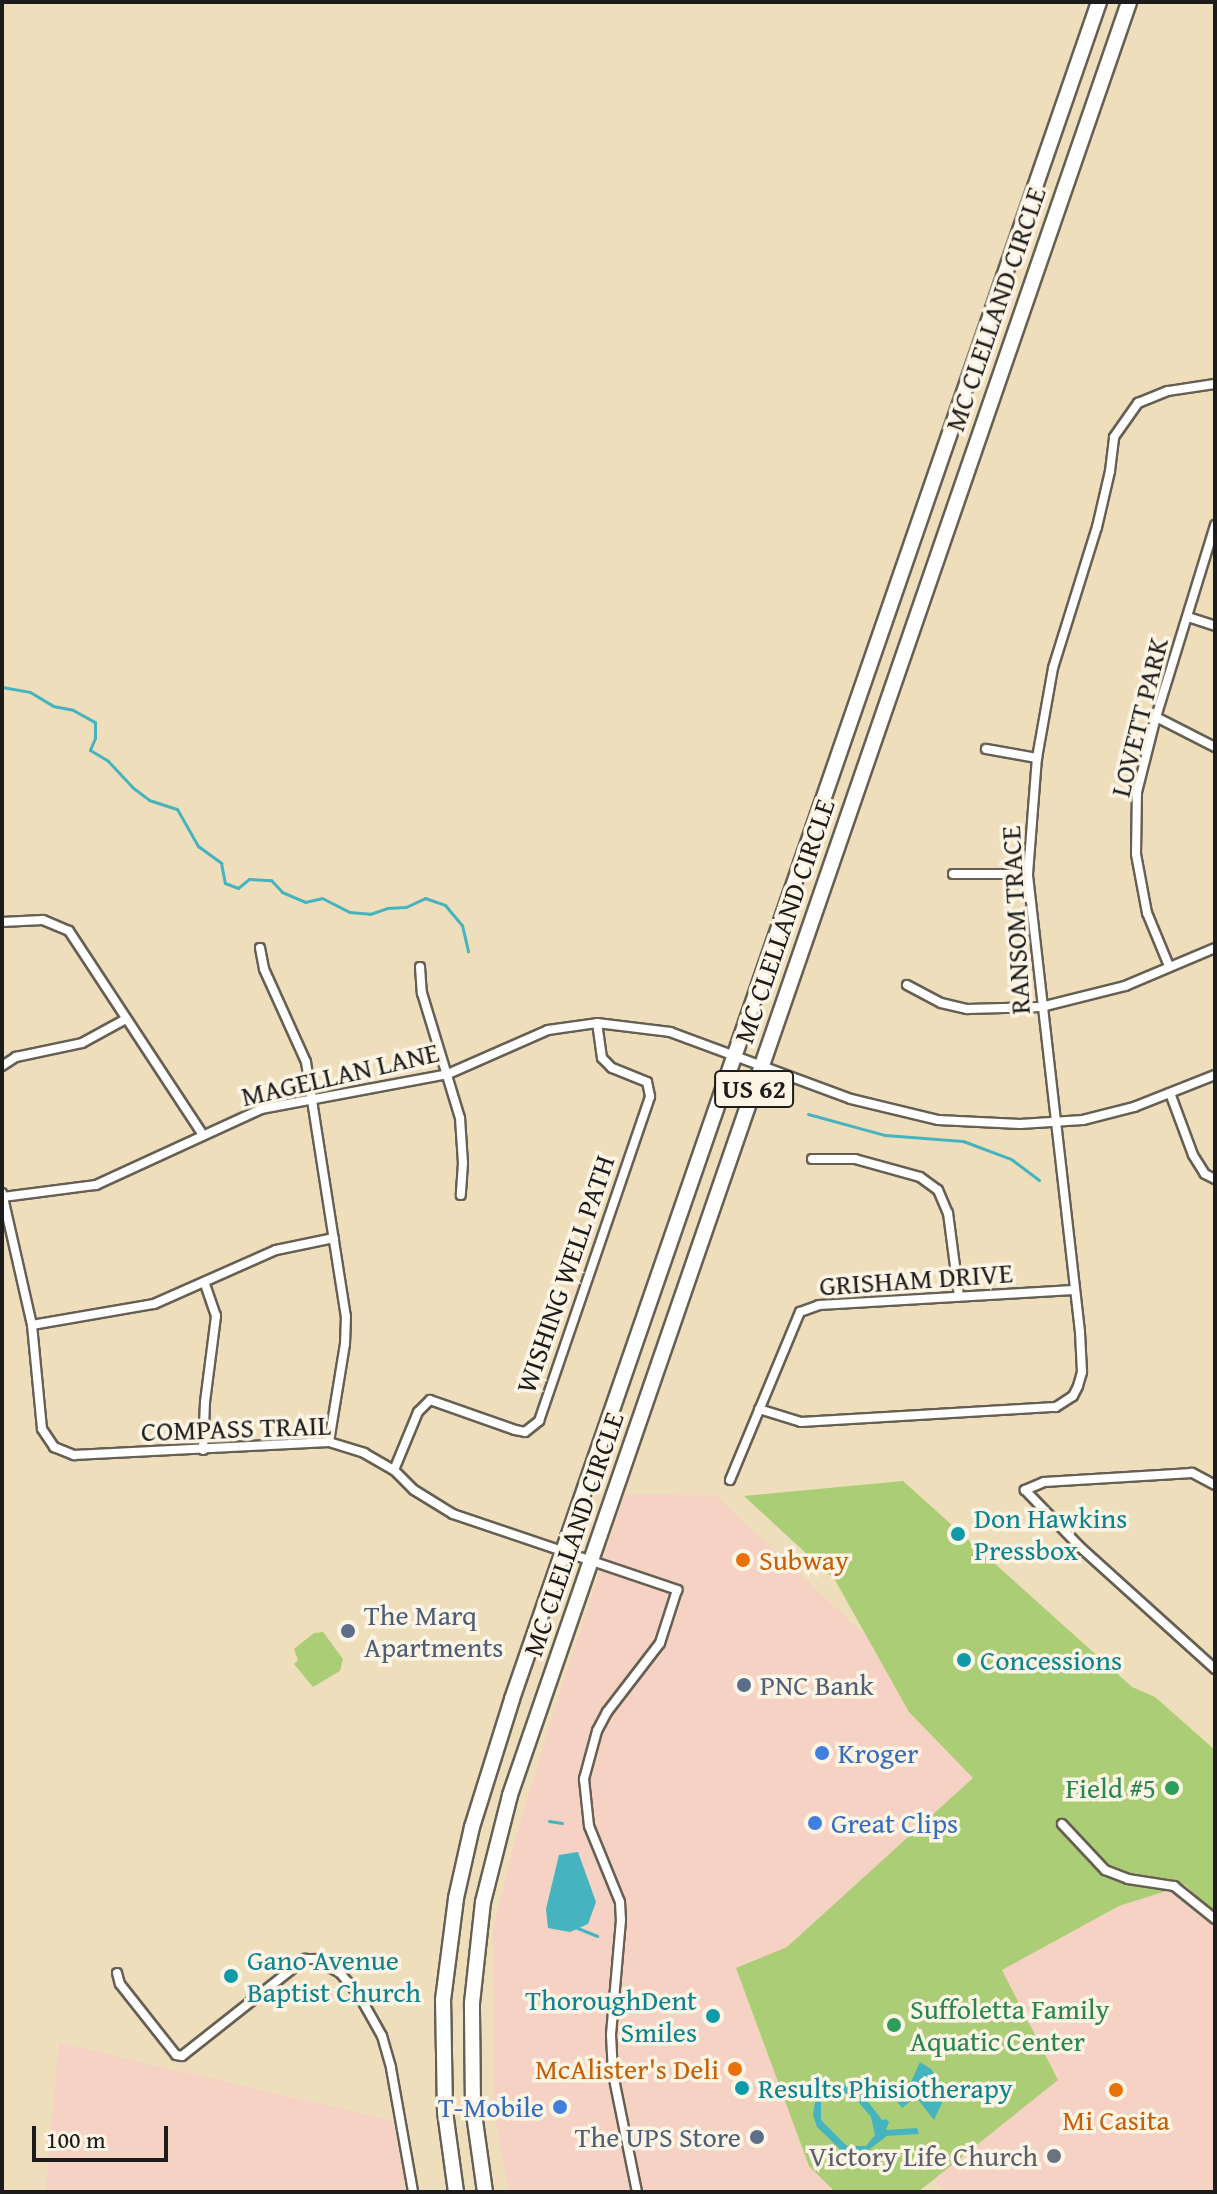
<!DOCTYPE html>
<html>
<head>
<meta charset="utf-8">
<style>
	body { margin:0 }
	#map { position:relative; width:1217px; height:2194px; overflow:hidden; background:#eedebc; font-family:"Gentium Book Plus",serif }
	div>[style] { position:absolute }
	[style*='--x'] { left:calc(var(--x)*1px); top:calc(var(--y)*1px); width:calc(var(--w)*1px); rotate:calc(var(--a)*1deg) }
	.built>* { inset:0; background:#f5d2c3 }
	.green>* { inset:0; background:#abcd76 }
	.water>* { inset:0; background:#45b4be }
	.stream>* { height:3px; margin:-1.5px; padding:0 1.5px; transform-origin:1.5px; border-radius:1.5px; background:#45b4be }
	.roads { filter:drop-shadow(2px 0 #666054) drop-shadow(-2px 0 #666054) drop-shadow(0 2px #666054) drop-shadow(0 -2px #666054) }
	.street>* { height:8px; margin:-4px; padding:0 4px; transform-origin:4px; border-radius:4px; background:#fff }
	.highway>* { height:14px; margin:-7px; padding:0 7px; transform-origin:7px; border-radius:7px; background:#fff }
	.dots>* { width:22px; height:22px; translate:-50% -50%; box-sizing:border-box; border:4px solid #fcf5e5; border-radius:50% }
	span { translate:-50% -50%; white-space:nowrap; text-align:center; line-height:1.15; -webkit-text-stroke:7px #fcf5e5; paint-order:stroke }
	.shield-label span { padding:2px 6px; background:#fcf5e5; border:2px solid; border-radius:6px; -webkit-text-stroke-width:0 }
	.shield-label { font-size:26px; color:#1c1c1c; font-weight:700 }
	.street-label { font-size:28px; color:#1c1c1c }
	.culture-label { font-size:28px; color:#0d838f }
	.left { translate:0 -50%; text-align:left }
	.right { translate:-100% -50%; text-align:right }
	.food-label { font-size:28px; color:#c56008 }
	.service-label { font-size:28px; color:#4e5e75 }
	.shop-label { font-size:28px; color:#366cbe }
	.leisure-label { font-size:28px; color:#27864d }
	.worship-label { font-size:28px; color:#5b616d }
	.frame { position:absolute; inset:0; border:4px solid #1c1c1c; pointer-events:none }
	.scale { position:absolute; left:32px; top:2126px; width:136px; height:36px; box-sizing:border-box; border:4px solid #1c1c1c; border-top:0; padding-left:10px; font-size:24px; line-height:28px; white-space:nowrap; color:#1c1c1c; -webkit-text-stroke:6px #fcf5e5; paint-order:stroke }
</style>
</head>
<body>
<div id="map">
	<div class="built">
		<i style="clip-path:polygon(625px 1494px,716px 1496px,866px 1636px,909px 1712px,974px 1778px,787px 1947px,736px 1968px,809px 2166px,835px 2192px,509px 2192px,495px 2116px,493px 1931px,517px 1834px,549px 1727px)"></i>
		<i style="clip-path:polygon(1185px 1885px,1215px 1912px,1215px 2192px,946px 2192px,933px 2180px,1058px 2080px,1002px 1970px,1119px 1906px)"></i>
		<i style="clip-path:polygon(59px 2043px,393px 2121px,407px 2192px,63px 2192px,46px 2188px)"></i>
	</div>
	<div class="green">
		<i style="clip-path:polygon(903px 1481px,1132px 1687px,1155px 1697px,1215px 1750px,1215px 1912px,1185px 1885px,1119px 1906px,1002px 1970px,1058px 2080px,918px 2192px,835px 2192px,809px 2166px,736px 1968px,787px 1947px,973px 1778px,909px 1712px,835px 1580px,744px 1496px)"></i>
		<i style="clip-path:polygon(323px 1632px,343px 1659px,340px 1671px,313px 1687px,294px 1664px,298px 1660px,294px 1649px,314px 1633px)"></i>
	</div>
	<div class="water">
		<i style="clip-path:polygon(578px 1852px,596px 1902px,588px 1924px,570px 1932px,548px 1928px,546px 1909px,559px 1855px)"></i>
		<i style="clip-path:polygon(920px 2062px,931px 2069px,941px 2083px,942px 2103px,934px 2120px,916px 2097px,902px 2108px,893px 2096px,911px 2082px)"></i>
		<i style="clip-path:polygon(evenodd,840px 2082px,862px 2094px,882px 2120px,886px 2119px,889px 2122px,886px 2130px,917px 2128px,919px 2134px,887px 2136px,862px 2155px,843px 2152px,817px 2127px,813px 2115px,817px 2089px,826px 2083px,840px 2082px,835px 2088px,855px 2098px,871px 2117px,875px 2135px,866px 2146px,847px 2146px,821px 2120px,821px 2098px,835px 2088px)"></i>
	</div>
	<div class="stream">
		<i style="--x:2;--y:687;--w:28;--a:10"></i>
		<i style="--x:30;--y:692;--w:27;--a:31"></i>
		<i style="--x:53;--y:706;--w:20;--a:11"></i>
		<i style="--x:73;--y:710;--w:25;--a:29"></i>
		<i style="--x:95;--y:722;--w:16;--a:90"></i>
		<i style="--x:95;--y:738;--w:13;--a:113"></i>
		<i style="--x:90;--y:750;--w:21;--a:31"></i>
		<i style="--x:108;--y:761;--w:35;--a:47"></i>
		<i style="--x:132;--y:787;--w:21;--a:37"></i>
		<i style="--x:149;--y:800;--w:29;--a:18"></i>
		<i style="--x:177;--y:809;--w:43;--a:60.4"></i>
		<i style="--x:198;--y:846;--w:29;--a:36"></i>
		<i style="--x:221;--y:863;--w:20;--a:79"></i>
		<i style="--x:225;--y:883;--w:14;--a:21"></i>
		<i style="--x:238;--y:888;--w:14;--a:-39"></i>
		<i style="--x:249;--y:879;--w:22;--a:3"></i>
		<i style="--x:271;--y:880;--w:16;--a:47"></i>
		<i style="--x:282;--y:892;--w:25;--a:23"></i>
		<i style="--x:305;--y:902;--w:17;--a:-13"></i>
		<i style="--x:322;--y:898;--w:30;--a:27"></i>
		<i style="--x:349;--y:912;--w:21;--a:5"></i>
		<i style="--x:370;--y:914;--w:18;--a:-19"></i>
		<i style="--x:387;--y:908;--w:19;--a:-3"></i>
		<i style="--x:406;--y:907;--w:21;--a:-25"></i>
		<i style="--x:425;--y:898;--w:21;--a:19"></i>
		<i style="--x:445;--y:905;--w:26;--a:50"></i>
		<i style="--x:462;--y:925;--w:27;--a:77"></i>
		<i style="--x:808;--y:1114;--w:80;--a:15.3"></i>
		<i style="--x:885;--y:1135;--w:78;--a:4.4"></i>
		<i style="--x:963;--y:1141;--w:51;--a:20.6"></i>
		<i style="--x:1011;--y:1159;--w:35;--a:37"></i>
		<i style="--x:549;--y:1821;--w:13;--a:9"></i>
		<i style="--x:575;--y:1927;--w:24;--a:22"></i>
	</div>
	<div class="roads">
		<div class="street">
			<i style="--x:1188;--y:617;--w:28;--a:18"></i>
			<i style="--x:1156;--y:717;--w:66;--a:27"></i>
			<i style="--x:986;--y:749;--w:52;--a:10"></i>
			<i style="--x:953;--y:874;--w:75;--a:0"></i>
			<i style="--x:2;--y:922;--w:41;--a:-2.8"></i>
			<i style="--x:43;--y:920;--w:28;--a:23"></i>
			<i style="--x:69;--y:931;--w:244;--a:56.7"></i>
			<i style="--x:260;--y:948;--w:21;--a:79"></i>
			<i style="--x:264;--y:969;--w:102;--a:65.7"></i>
			<i style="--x:306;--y:1062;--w:257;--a:81.1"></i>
			<i style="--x:346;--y:1316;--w:28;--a:92"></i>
			<i style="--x:345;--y:1344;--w:99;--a:99.3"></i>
			<i style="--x:1169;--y:966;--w:57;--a:-112.5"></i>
			<i style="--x:1147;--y:913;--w:60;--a:-100.6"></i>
			<i style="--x:1136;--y:854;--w:62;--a:-89.1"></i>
			<i style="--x:1137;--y:792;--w:77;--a:-75.8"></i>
			<i style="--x:1156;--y:717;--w:201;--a:-72.9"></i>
			<i style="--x:420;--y:967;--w:26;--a:86"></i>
			<i style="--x:422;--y:993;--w:131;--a:73.1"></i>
			<i style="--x:460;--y:1118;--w:45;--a:86.2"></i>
			<i style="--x:463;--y:1163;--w:32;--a:94"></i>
			<i style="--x:907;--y:985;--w:38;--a:28"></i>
			<i style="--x:941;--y:1003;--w:27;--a:13"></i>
			<i style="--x:967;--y:1009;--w:74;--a:-1.5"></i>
			<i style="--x:1041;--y:1007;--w:87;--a:-14"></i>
			<i style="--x:1125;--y:986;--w:98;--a:-22.9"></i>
			<i style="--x:2;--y:1066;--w:17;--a:-33"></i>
			<i style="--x:16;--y:1057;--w:67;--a:-12"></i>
			<i style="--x:82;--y:1043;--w:50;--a:-28.6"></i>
			<i style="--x:1170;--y:1093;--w:66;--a:69.6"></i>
			<i style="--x:1193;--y:1155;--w:22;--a:58"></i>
			<i style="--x:1205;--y:1174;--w:11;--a:27"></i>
			<i style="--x:812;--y:1159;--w:43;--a:0"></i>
			<i style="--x:855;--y:1159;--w:67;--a:15.5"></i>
			<i style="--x:920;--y:1177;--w:22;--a:36"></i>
			<i style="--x:938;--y:1190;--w:25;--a:67"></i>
			<i style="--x:948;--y:1213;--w:84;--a:82.5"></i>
			<i style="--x:2;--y:1193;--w:135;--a:77.2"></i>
			<i style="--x:32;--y:1325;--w:104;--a:84.5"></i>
			<i style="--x:42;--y:1429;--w:22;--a:56"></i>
			<i style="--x:54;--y:1447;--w:22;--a:22"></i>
			<i style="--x:74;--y:1455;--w:255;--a:-2.9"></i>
			<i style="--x:329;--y:1442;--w:37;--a:17"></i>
			<i style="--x:364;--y:1453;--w:34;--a:30"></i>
			<i style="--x:394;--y:1470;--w:28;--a:45"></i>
			<i style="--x:414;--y:1490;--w:46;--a:31.6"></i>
			<i style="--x:453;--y:1514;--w:237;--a:18.7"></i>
			<i style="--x:677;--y:1590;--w:56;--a:107.8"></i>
			<i style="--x:660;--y:1643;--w:87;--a:127.5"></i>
			<i style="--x:607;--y:1712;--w:21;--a:118"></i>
			<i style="--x:597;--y:1731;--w:50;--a:105.2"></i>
			<i style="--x:584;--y:1779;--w:47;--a:83.9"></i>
			<i style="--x:589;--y:1826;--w:82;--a:67.8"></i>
			<i style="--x:620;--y:1902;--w:18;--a:87"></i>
			<i style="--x:621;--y:1920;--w:115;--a:95"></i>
			<i style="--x:611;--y:2035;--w:39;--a:87"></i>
			<i style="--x:613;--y:2074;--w:120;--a:78.5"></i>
			<i style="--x:3;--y:1197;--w:94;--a:-7.4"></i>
			<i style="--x:96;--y:1185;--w:182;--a:-24.7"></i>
			<i style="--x:261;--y:1109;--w:190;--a:-10.6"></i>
			<i style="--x:448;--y:1074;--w:109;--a:-23.7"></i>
			<i style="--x:548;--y:1030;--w:49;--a:-8.1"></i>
			<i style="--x:597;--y:1023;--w:74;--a:7"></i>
			<i style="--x:670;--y:1032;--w:193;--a:20.3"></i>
			<i style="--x:851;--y:1099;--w:89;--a:13.6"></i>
			<i style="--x:938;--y:1120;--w:82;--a:2.8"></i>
			<i style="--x:1020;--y:1124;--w:63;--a:-3.6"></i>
			<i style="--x:1083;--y:1120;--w:53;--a:-14.3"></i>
			<i style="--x:1134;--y:1107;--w:87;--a:-21.6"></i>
			<i style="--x:32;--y:1325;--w:124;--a:-9.8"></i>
			<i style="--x:154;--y:1304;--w:133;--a:-23.9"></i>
			<i style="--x:276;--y:1250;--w:59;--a:-11.7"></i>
			<i style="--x:759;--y:1409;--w:44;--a:17.2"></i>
			<i style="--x:801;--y:1422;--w:255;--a:-3.4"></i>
			<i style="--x:1056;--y:1407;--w:20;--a:-33"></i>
			<i style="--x:1073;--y:1396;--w:11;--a:-63"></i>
			<i style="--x:1078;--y:1386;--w:15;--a:-74"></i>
			<i style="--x:1082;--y:1372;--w:40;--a:-92.9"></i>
			<i style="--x:1080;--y:1332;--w:461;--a:-96.5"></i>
			<i style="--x:1028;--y:874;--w:116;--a:-85.6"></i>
			<i style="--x:1037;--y:758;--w:91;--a:-79.9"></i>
			<i style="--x:1053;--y:668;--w:148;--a:-72.7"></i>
			<i style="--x:1097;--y:527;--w:57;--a:-76.9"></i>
			<i style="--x:1110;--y:471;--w:34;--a:-83"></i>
			<i style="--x:1114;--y:437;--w:42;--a:-54.8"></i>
			<i style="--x:1138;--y:403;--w:32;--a:-22"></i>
			<i style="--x:1168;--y:391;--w:48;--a:-8.5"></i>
			<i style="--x:203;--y:1450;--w:48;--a:-87.6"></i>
			<i style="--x:205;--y:1402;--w:87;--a:-82.7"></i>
			<i style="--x:216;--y:1316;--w:36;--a:-109"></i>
			<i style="--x:394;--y:1470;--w:63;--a:-67.5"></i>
			<i style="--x:418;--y:1412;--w:17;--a:-45"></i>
			<i style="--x:430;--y:1400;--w:90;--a:19.4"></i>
			<i style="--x:515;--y:1430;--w:10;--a:11"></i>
			<i style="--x:525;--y:1432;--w:18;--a:-38"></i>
			<i style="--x:539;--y:1421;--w:343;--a:-71.1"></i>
			<i style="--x:650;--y:1096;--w:14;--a:-102"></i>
			<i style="--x:647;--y:1082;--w:38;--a:-158"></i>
			<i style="--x:612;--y:1068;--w:14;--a:-135"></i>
			<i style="--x:602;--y:1058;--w:35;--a:-98"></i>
			<i style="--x:730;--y:1480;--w:182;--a:-67.4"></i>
			<i style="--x:800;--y:1312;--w:20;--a:-20"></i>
			<i style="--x:819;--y:1305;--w:255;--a:-3.4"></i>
			<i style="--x:1215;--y:1485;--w:26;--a:-152"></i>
			<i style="--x:1192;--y:1473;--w:148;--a:176.5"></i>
			<i style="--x:1044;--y:1482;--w:21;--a:157"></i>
			<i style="--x:1025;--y:1490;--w:79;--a:46"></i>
			<i style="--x:1080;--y:1547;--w:182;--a:42.1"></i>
			<i style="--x:1062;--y:1824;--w:63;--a:46.9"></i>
			<i style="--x:1105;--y:1870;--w:25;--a:21"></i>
			<i style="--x:1128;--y:1879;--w:47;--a:8.7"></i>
			<i style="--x:1174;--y:1886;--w:53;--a:38.8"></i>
			<i style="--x:117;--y:1973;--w:11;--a:75"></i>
			<i style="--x:120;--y:1984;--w:90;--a:51.7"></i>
			<i style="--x:176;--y:2055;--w:6;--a:9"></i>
			<i style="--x:182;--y:2056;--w:157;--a:-38.3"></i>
			<i style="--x:305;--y:1959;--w:10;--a:0"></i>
			<i style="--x:315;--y:1959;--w:29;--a:29"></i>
			<i style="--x:340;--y:1973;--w:29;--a:49"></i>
			<i style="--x:359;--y:1995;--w:47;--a:60.7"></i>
			<i style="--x:382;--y:2036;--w:33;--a:74"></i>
			<i style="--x:391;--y:2068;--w:126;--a:79.9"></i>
		</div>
		<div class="highway">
			<i style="--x:456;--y:2192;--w:81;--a:-97.8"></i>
			<i style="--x:445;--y:2112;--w:112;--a:-91"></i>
			<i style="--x:443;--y:2000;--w:103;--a:-82.7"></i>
			<i style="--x:456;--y:1898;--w:73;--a:-77.3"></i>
			<i style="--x:472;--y:1827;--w:134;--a:-72.6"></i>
			<i style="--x:512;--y:1699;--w:1796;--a:-70.92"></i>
			<i style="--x:485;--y:2192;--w:86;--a:-98"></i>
			<i style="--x:473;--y:2107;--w:104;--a:-90.6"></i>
			<i style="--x:472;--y:2003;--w:102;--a:-83.8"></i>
			<i style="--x:483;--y:1902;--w:110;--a:-75.8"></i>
			<i style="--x:510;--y:1795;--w:1897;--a:-70.95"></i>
		</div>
	</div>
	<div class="dots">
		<i style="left:958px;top:1534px;background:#0f9aa8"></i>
		<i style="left:743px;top:1560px;background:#e8710a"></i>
		<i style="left:348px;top:1631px;background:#5c6f8a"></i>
		<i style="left:964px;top:1660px;background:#0f9aa8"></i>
		<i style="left:744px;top:1685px;background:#5c6f8a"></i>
		<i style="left:822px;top:1753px;background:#3f7fe0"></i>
		<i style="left:1172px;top:1788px;background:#2e9e5b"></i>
		<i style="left:815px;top:1823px;background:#3f7fe0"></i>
		<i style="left:231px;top:1976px;background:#0f9aa8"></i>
		<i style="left:713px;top:2016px;background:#0f9aa8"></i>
		<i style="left:894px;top:2025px;background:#2e9e5b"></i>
		<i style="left:735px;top:2069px;background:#e8710a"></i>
		<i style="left:742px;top:2088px;background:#0f9aa8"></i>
		<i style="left:1116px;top:2090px;background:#e8710a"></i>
		<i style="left:560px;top:2107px;background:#3f7fe0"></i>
		<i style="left:757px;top:2137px;background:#5c6f8a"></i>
		<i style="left:1054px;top:2156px;background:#6b7280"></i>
	</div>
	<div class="shield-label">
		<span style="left:754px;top:1089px">US 62</span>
	</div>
	<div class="street-label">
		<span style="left:995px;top:309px;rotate:-71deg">MC CLELLAND CIRCLE</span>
		<span style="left:1139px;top:717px;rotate:-76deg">LOVETT PARK</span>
		<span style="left:1015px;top:920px;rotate:-93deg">RANSOM TRACE</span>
		<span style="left:784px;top:921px;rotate:-71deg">MC CLELLAND CIRCLE</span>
		<span style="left:340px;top:1074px;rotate:-13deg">MAGELLAN LANE</span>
		<span style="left:565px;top:1274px;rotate:-71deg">WISHING WELL PATH</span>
		<span style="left:916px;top:1279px;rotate:-4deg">GRISHAM DRIVE</span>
		<span style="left:236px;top:1428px;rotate:-2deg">COMPASS TRAIL</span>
		<span style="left:573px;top:1534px;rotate:-71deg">MC CLELLAND CIRCLE</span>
	</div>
	<div class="culture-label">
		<span class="left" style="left:974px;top:1534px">Don Hawkins<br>Pressbox</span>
		<span class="left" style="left:980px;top:1660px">Concessions</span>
		<span class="left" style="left:247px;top:1976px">Gano Avenue<br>Baptist Church</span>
		<span class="right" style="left:697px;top:2016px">ThoroughDent<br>Smiles</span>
		<span class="left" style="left:758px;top:2088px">Results Phisiotherapy</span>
	</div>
	<div class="food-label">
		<span class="left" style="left:759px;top:1560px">Subway</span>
		<span class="right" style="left:719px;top:2069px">McAlister's Deli</span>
		<span style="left:1116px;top:2120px">Mi Casita</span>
	</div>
	<div class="service-label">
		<span class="left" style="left:364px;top:1631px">The Marq<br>Apartments</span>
		<span class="left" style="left:760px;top:1685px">PNC Bank</span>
		<span class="right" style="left:741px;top:2137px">The UPS Store</span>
	</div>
	<div class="shop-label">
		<span class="left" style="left:838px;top:1753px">Kroger</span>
		<span class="left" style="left:831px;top:1823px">Great Clips</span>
		<span class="right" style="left:544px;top:2107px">T-Mobile</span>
	</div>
	<div class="leisure-label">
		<span class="right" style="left:1156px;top:1788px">Field #5</span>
		<span class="left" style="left:910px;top:2025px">Suffoletta Family<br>Aquatic Center</span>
	</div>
	<div class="worship-label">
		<span class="right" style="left:1038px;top:2156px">Victory Life Church</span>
	</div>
	<div class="frame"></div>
	<div class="scale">100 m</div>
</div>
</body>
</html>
